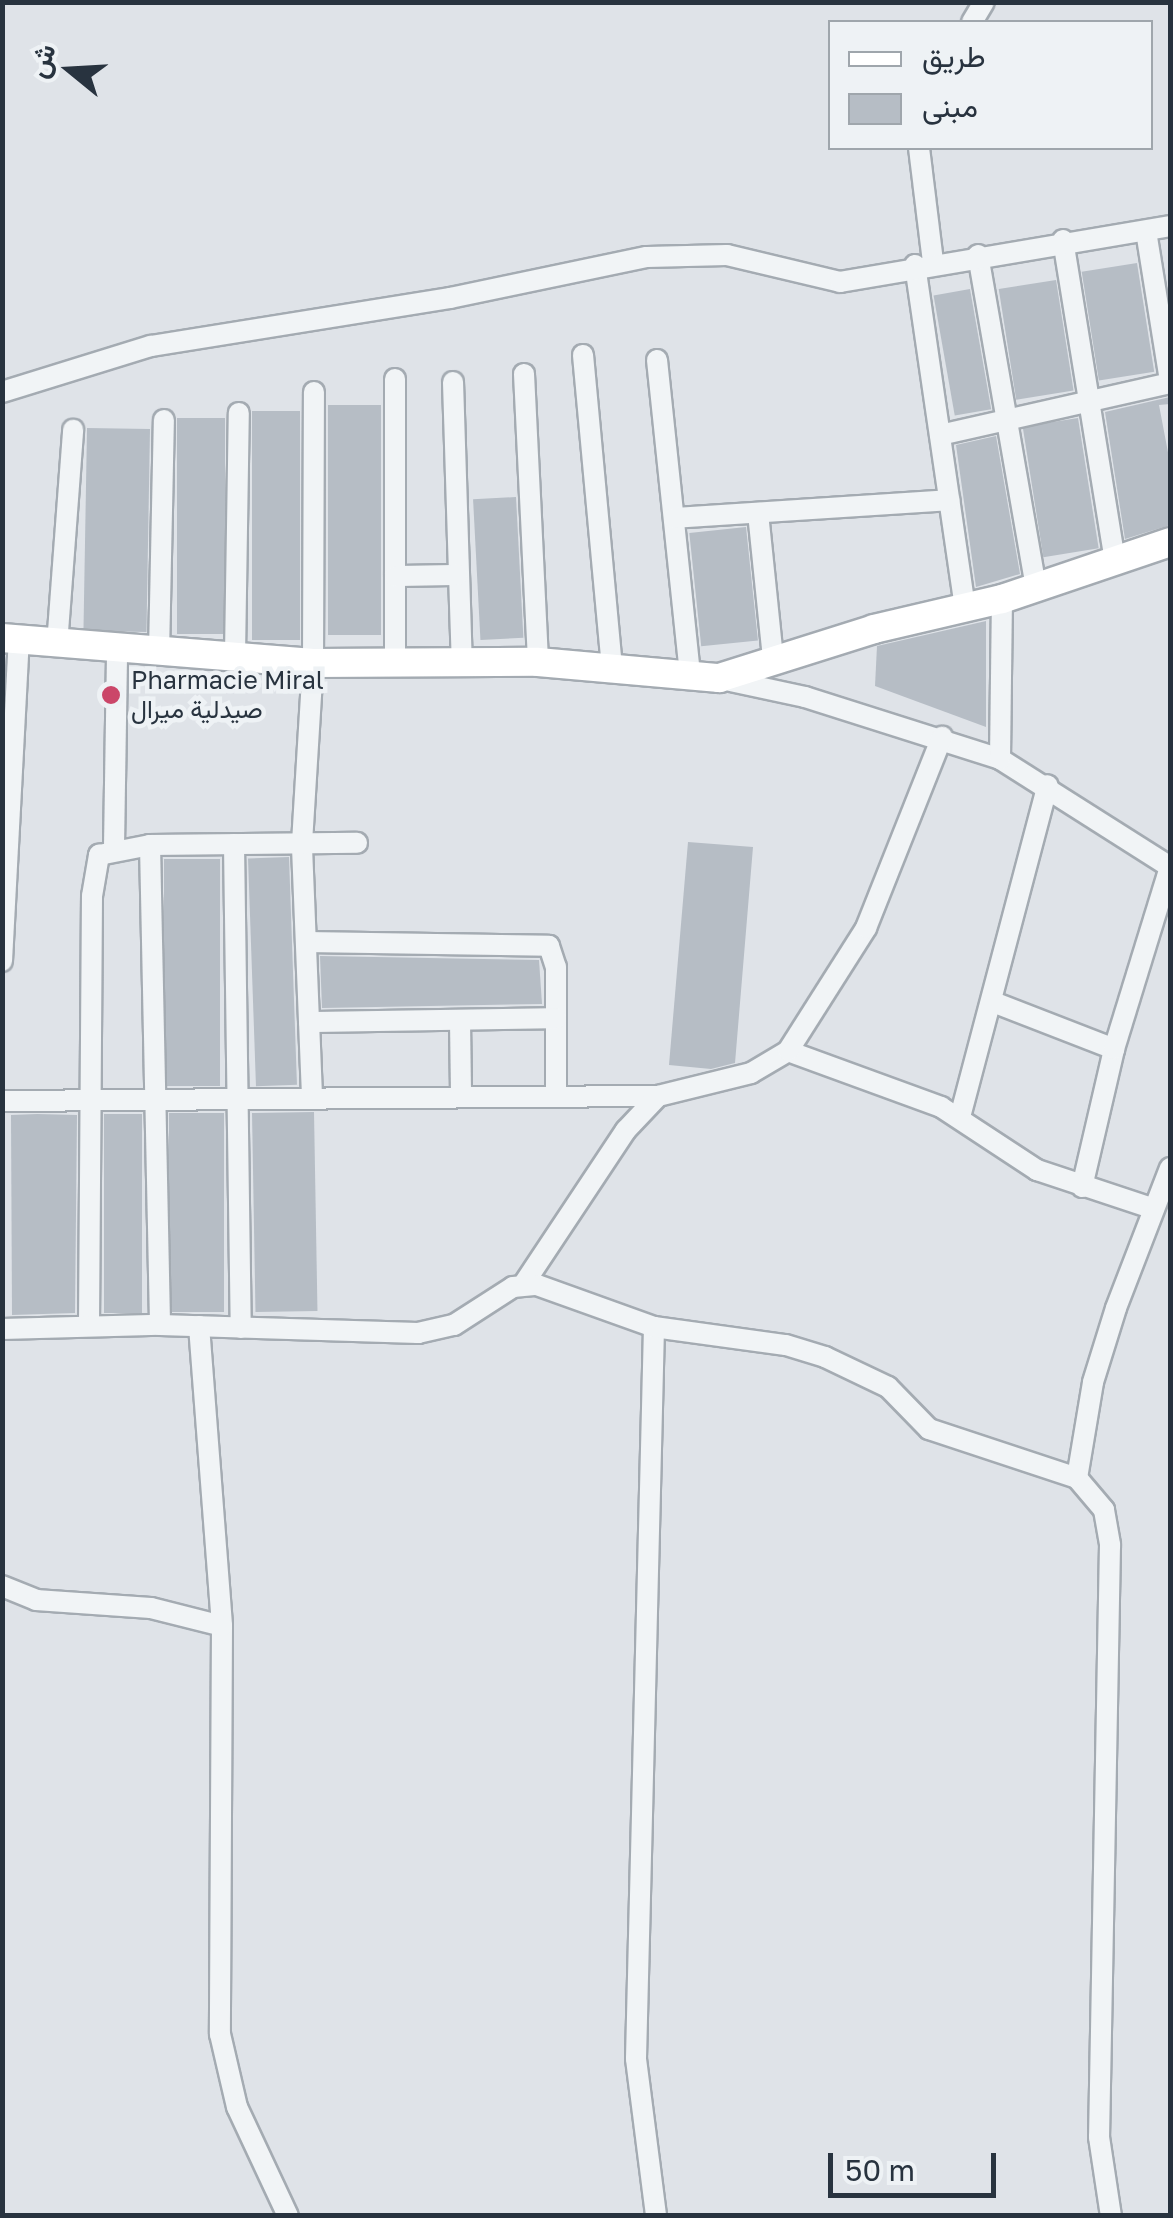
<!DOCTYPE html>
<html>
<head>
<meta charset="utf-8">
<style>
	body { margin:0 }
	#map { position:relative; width:1173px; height:2218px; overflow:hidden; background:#dfe3e8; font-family:"Golos Text",Vazirmatn,sans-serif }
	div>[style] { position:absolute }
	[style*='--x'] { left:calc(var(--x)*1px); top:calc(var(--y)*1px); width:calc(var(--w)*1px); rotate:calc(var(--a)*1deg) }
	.building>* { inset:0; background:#b6bdc5; transform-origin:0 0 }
	.roads { filter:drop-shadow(2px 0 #a4abb2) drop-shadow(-2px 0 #a4abb2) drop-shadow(0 2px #a4abb2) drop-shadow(0 -2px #a4abb2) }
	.street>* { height:20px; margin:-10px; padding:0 10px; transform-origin:10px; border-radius:10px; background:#f1f4f6 }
	.secondary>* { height:28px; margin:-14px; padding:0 14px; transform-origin:14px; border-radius:14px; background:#fff }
	.dots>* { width:28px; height:28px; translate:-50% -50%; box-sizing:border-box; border:5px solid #eef2f5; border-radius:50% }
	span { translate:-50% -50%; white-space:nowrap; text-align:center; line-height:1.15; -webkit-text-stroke:9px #eef2f5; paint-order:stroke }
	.poi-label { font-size:25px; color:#28333f }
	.left { translate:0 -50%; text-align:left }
	.frame { position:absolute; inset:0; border:5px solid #28333f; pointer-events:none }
	.legend { position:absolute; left:828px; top:20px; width:325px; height:130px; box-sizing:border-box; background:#eef2f5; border:2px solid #9fa6ac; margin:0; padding:12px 18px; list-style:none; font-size:30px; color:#28333f }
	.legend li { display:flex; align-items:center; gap:20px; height:50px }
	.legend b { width:50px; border:2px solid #9fa6ac }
	.north { position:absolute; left:20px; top:20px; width:100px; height:100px; -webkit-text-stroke:8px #eef2f5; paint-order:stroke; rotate:288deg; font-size:28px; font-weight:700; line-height:40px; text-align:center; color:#28333f }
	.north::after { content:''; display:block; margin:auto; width:35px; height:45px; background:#28333f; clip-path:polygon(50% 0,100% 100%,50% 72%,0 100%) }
	.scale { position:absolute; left:828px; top:2153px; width:168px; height:45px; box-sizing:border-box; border:5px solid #28333f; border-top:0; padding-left:12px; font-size:30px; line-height:35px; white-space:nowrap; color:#28333f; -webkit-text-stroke:8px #eef2f5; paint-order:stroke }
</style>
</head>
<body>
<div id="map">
	<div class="building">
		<i style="left:1137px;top:263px;width:110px;height:56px;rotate:81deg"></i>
		<i style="left:1056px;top:280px;width:112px;height:58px;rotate:81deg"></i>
		<i style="left:970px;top:289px;width:122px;height:37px;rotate:80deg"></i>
		<i style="clip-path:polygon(1170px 397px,1170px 404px,1159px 405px,1170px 463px,1170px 525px,1125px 539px,1105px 412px)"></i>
		<i style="left:381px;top:405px;width:230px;height:53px;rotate:90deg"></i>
		<i style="left:252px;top:411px;width:48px;height:229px"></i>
		<i style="left:177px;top:418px;width:48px;height:216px"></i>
		<i style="left:1078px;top:418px;width:132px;height:56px;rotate:81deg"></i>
		<i style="left:150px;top:429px;width:203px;height:63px;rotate:91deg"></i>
		<i style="clip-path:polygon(996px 436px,1020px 574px,976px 587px,956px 445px)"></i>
		<i style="left:516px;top:497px;width:141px;height:43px;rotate:87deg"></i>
		<i style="left:746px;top:527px;width:114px;height:57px;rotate:84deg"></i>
		<i style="clip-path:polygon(986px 621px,986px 727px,875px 686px,877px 646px)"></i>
		<i style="clip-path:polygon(688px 842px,753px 847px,735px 1063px,711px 1069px,669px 1065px)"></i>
		<i style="left:289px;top:857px;width:228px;height:41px;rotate:88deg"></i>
		<i style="left:164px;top:859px;width:56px;height:227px"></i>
		<i style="clip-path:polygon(320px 956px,539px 960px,542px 1004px,322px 1008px)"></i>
		<i style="left:314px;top:1112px;width:199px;height:62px;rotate:89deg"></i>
		<i style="left:169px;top:1113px;width:55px;height:199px"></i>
		<i style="clip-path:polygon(37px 1114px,77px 1115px,75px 1313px,12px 1315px,11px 1115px)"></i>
		<i style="left:104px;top:1114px;width:38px;height:199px"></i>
	</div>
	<div class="roads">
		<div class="street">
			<i style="--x:972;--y:22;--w:23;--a:-59"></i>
			<i style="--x:919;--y:148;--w:115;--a:83"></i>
			<i style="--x:1146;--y:231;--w:152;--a:80.9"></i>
			<i style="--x:1063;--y:240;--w:324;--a:80.8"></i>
			<i style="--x:978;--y:255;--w:337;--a:80.1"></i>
			<i style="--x:915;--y:265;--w:348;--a:81.7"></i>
			<i style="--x:583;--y:355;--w:313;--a:84.7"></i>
			<i style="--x:657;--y:360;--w:315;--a:84"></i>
			<i style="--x:524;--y:374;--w:288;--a:87.2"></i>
			<i style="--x:395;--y:379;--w:280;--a:90"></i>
			<i style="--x:453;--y:382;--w:280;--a:88.2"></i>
			<i style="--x:2;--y:392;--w:156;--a:-17.2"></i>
			<i style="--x:151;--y:346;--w:303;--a:-9.1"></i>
			<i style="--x:450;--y:298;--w:201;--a:-11.8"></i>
			<i style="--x:647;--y:257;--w:80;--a:-1.4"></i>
			<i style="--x:727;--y:255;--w:116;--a:13.4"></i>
			<i style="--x:840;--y:282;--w:335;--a:-9.6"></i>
			<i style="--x:940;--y:435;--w:236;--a:-12.7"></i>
			<i style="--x:758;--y:513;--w:146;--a:84.1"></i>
			<i style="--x:674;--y:518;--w:276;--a:-3.7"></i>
			<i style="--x:395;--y:576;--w:62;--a:-0.9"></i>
			<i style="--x:57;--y:645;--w:216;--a:-85.7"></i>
			<i style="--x:159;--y:653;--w:233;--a:-88.8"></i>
			<i style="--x:235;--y:655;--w:242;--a:-89.1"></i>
			<i style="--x:721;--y:679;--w:86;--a:12.1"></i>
			<i style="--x:805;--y:697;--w:205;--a:17.6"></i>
			<i style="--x:1000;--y:759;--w:201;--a:32.4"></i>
			<i style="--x:1000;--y:759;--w:160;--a:-89.3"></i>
			<i style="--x:234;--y:844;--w:484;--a:89.2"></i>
			<i style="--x:150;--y:845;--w:480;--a:88.8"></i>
			<i style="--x:114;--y:847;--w:196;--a:-89.1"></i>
			<i style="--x:306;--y:942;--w:243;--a:0.9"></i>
			<i style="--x:549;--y:946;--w:22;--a:72"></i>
			<i style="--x:556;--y:967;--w:126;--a:90"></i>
			<i style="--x:2;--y:961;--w:321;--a:-87"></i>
			<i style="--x:993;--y:1002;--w:130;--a:21.2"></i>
			<i style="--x:460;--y:1021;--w:73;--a:89.2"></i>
			<i style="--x:309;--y:1022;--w:247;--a:-0.9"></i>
			<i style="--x:788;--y:1051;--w:163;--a:20.1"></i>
			<i style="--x:941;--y:1107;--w:115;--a:33.3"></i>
			<i style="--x:1037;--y:1170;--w:123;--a:18.4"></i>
			<i style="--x:312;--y:1096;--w:253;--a:-92.3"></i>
			<i style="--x:302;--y:843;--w:180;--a:-86.5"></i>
			<i style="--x:313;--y:663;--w:271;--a:-89.8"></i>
			<i style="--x:2;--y:1101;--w:656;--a:-0.44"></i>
			<i style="--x:960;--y:1117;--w:343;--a:-75.2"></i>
			<i style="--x:1082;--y:1187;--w:142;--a:-76.9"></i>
			<i style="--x:1114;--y:1049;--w:190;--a:-72.9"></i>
			<i style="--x:523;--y:1285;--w:186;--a:-56.4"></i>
			<i style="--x:626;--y:1130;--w:47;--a:-46.7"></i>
			<i style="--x:658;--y:1096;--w:96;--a:-13.9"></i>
			<i style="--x:751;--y:1073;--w:43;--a:-30.7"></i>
			<i style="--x:788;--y:1051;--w:146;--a:-57.6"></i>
			<i style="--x:866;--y:928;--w:206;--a:-68.3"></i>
			<i style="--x:89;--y:1325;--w:429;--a:-89.6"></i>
			<i style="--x:92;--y:896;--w:42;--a:-80.3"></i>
			<i style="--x:99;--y:855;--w:52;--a:-11.1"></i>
			<i style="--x:150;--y:845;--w:207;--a:-0.6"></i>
			<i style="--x:199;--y:1326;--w:301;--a:85.6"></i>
			<i style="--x:222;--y:1626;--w:408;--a:90.3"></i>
			<i style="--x:220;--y:2034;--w:75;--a:76.9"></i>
			<i style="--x:237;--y:2107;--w:120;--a:64.9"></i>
			<i style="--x:654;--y:1327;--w:732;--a:91.41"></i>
			<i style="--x:636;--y:2059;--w:158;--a:82.7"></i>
			<i style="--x:2;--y:1329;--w:158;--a:-1.5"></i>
			<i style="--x:160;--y:1325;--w:258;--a:1.8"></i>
			<i style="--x:418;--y:1333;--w:37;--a:-13"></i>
			<i style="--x:454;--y:1325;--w:70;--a:-32.8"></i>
			<i style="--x:513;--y:1287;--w:24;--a:-5"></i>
			<i style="--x:537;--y:1285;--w:124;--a:19.7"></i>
			<i style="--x:654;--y:1327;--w:133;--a:7.8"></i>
			<i style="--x:786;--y:1345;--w:41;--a:17.1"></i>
			<i style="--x:825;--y:1357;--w:70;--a:25.5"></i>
			<i style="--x:888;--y:1387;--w:59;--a:45.7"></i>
			<i style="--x:929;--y:1429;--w:156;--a:18.3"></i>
			<i style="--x:1077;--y:1478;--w:42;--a:49.8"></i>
			<i style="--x:1104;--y:1510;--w:36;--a:80"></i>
			<i style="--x:1110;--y:1545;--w:592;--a:91.06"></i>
			<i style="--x:1099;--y:2137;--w:80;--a:81.4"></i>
			<i style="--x:1077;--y:1478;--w:97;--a:-80.5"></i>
			<i style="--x:1093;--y:1382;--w:77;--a:-72.7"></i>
			<i style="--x:1116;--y:1308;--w:150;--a:-68.9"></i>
			<i style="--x:2;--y:1586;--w:37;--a:22"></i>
			<i style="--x:36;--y:1600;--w:115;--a:4"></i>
			<i style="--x:151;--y:1608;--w:73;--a:14.2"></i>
		</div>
		<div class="secondary">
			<i style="--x:2;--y:638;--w:312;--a:4.6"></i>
			<i style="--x:313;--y:663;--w:225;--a:-0.3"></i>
			<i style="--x:538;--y:662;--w:182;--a:5.1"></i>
			<i style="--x:719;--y:678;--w:163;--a:-17.5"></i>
			<i style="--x:874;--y:629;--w:131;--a:-13.2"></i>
			<i style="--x:1002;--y:599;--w:177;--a:-18.7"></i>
		</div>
	</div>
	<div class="dots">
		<i style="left:111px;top:695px;background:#cb4669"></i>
	</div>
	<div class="poi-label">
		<span class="left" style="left:131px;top:695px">Pharmacie Miral<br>صيدلية ميرال</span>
	</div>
	<div class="frame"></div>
	<ul class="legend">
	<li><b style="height:12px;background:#fff"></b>طريق</li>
	<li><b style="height:28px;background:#b6bdc5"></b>مبنى</li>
	</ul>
	<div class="north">ش</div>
	<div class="scale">50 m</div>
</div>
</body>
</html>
